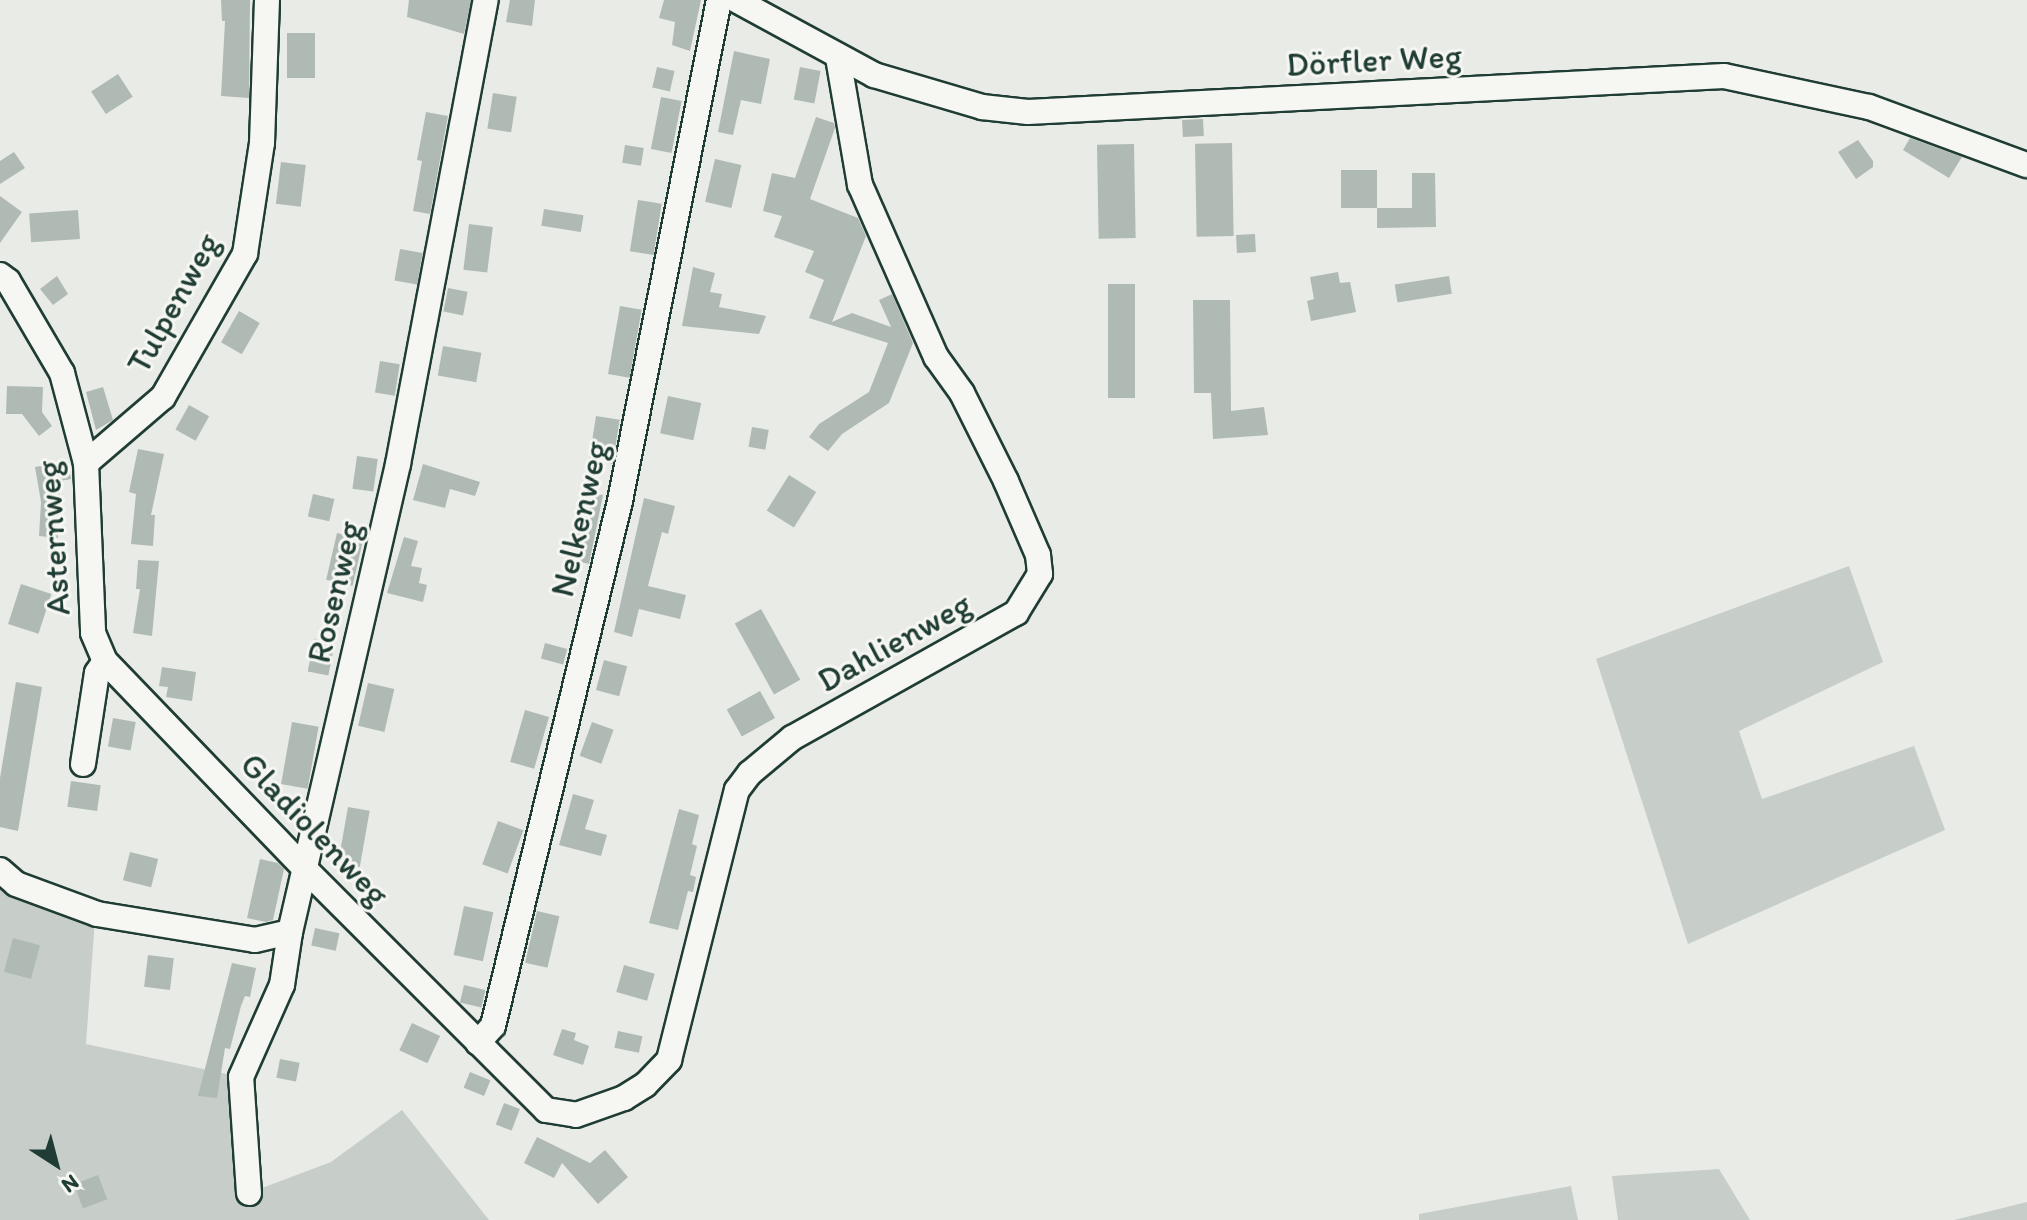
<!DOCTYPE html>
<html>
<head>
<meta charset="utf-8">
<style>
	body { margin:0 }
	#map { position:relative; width:2027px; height:1220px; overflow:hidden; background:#e9ebe7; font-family:Itim,sans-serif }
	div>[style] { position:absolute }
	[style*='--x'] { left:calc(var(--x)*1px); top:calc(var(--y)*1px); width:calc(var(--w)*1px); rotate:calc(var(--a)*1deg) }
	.green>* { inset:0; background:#c7cec9 }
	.building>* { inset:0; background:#b0bab5; transform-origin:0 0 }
	.roads { filter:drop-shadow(2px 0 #1f3d34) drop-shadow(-2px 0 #1f3d34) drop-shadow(0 2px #1f3d34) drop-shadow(0 -2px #1f3d34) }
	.street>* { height:24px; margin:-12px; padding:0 12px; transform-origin:12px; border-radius:12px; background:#f6f6f2 }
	span { translate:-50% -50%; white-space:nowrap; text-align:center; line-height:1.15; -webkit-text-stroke:6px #f6f6f2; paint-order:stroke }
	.street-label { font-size:34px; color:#1f3d34 }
	.north { position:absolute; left:16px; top:1124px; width:80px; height:80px; -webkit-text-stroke:6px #f6f6f2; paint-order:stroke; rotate:144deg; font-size:22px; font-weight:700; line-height:32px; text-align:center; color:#1f3d34 }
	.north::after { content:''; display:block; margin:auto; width:28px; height:36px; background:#1f3d34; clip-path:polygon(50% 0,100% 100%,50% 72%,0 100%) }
</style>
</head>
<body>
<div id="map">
	<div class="green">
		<i style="clip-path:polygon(1849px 566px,1883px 662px,1739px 731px,1762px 799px,1914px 746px,1945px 830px,1688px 944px,1596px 659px)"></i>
		<i style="clip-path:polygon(0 879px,95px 919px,86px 1044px,241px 1077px,249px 1193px,331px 1162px,402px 1110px,489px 1220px,0 1220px)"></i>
		<i style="clip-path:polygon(1719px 1169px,1750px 1220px,1618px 1220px,1612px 1176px)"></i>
		<i style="clip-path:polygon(1571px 1186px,1578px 1220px,1419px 1220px,1419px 1214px)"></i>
		<i style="clip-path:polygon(2027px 1202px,2027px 1220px,1954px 1220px)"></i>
	</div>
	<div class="building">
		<i style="clip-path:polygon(221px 0,250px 0,249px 98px,221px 96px,225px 21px,222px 21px)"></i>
		<i style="clip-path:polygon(409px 0,471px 0,464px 34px,407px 17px)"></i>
		<i style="clip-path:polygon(510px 0,535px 0,532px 26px,506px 22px)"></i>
		<i style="clip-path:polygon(664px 0,701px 0,690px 51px,672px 45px,675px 22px,659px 18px)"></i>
		<i style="left:287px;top:33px;width:28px;height:45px"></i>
		<i style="clip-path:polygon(734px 51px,770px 59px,761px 104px,741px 100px,733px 135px,718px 132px)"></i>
		<i style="left:657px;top:67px;width:18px;height:21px;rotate:13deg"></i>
		<i style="left:800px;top:67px;width:21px;height:33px;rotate:11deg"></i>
		<i style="left:118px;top:74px;width:27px;height:32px;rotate:57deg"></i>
		<i style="left:493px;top:93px;width:24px;height:36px;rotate:9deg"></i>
		<i style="left:661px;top:97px;width:21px;height:53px;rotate:11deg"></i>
		<i style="clip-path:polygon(426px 112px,448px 116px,430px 214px,413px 211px,422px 161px,417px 160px)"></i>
		<i style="clip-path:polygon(816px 117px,834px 123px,835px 128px,810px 199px,858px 218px,866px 236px,832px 322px,852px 313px,891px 327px,879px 300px,892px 294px,913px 343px,889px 403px,842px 434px,828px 451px,809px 437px,819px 424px,869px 392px,888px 343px,809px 318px,824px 280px,805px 272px,814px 251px,774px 237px,782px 216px,763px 211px,772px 173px,795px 178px)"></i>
		<i style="left:1203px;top:119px;width:17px;height:21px;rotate:87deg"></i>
		<i style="clip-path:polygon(1910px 138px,1962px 157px,1949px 178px,1903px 150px)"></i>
		<i style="clip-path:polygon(1858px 140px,1873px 161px,1873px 167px,1856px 179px,1838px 152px)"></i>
		<i style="left:1232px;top:143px;width:93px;height:37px;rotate:89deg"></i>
		<i style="left:1134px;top:144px;width:94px;height:37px;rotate:89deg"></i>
		<i style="left:625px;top:145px;width:19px;height:18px;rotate:9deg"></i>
		<i style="clip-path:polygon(14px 152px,25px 168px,0 184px,0 161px)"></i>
		<i style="left:715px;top:159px;width:27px;height:44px;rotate:13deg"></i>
		<i style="left:281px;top:162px;width:25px;height:42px;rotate:7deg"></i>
		<i style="left:1377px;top:170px;width:38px;height:36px;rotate:90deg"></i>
		<i style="clip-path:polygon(1412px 173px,1435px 173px,1436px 227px,1377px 228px,1377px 208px,1412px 208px)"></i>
		<i style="clip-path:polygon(0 196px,22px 212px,0 243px)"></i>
		<i style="left:638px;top:200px;width:24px;height:52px;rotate:9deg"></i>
		<i style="left:544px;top:209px;width:40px;height:17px;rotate:9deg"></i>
		<i style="left:78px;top:210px;width:29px;height:49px;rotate:86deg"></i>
		<i style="left:469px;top:224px;width:24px;height:46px;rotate:7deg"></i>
		<i style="left:1255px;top:234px;width:18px;height:19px;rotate:87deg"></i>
		<i style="left:400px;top:249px;width:23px;height:32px;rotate:10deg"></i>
		<i style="clip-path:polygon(693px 267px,715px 273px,710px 292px,722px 294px,719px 307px,766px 316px,759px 334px,682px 326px)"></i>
		<i style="clip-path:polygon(1338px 272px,1340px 283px,1350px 282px,1356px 312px,1311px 321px,1307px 301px,1314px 299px,1310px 277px)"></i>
		<i style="clip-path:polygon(57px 276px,68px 294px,53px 305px,40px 289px)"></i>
		<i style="left:1449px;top:276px;width:18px;height:55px;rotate:81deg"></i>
		<i style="left:1108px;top:284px;width:27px;height:114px"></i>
		<i style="left:448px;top:288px;width:20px;height:24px;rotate:11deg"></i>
		<i style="clip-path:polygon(1193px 300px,1230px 300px,1231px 411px,1264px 407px,1268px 435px,1213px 439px,1211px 393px,1194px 393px)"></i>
		<i style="left:620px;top:306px;width:22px;height:69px;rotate:10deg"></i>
		<i style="left:239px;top:311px;width:24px;height:36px;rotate:30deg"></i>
		<i style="left:443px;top:346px;width:39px;height:30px;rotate:10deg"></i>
		<i style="left:380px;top:361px;width:20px;height:32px;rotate:9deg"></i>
		<i style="clip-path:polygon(7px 386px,43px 387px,42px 412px,52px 426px,39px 436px,22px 414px,6px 414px)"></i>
		<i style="clip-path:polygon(103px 387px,113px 420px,96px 430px,86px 392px)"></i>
		<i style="left:668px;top:396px;width:34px;height:38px;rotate:12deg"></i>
		<i style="left:189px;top:405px;width:23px;height:28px;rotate:29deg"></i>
		<i style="left:596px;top:416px;width:24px;height:45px;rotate:9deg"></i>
		<i style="left:752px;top:427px;width:17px;height:20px;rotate:10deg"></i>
		<i style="clip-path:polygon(138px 449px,164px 454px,151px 515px,155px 515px,153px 546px,131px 544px,136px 494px,129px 492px)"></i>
		<i style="left:357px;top:456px;width:21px;height:33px;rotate:8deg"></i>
		<i style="clip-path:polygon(68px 461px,71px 479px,60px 481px,58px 538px,39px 536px,41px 502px,35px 467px)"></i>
		<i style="clip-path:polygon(423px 464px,480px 482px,475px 496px,450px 489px,445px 508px,413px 500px)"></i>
		<i style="left:789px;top:475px;width:32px;height:42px;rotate:32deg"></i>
		<i style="clip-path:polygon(587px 492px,603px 495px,589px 564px,565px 558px,575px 520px,582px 521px)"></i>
		<i style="left:313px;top:494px;width:22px;height:23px;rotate:13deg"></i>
		<i style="clip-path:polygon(644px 498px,675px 506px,668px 534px,662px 532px,648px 586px,686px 595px,680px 619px,639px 609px,632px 637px,614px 632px)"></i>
		<i style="left:337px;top:533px;width:27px;height:48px;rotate:13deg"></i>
		<i style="clip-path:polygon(404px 537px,418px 541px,411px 566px,422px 568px,419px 583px,427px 585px,423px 602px,387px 593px)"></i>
		<i style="clip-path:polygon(138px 560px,159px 561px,152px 636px,133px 633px,140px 589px,136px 589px)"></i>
		<i style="left:21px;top:584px;width:32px;height:42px;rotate:18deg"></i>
		<i style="left:761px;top:609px;width:81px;height:30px;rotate:61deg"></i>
		<i style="left:314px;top:639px;width:21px;height:33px;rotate:11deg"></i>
		<i style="left:545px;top:643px;width:23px;height:16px;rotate:15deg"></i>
		<i style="left:604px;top:660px;width:24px;height:31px;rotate:15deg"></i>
		<i style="clip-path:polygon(162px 667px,196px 672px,192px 701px,166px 697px,168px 687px,159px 686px)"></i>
		<i style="clip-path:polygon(16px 682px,42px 687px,18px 831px,0 827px,0 778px)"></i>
		<i style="left:368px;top:683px;width:27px;height:44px;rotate:13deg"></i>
		<i style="left:760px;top:691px;width:31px;height:38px;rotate:61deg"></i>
		<i style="left:525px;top:710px;width:25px;height:54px;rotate:16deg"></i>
		<i style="left:113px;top:718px;width:23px;height:29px;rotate:10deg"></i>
		<i style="left:292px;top:722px;width:27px;height:63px;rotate:10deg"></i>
		<i style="left:592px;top:722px;width:23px;height:36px;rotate:20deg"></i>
		<i style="left:71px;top:781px;width:30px;height:26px;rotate:8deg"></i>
		<i style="clip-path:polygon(573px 794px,594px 800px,585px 829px,607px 835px,601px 856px,559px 845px)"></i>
		<i style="left:348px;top:807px;width:22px;height:57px;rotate:10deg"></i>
		<i style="clip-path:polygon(679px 809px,699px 815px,692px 844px,697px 846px,690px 875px,696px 877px,693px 892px,688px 891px,678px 930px,649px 923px)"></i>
		<i style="left:498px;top:821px;width:27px;height:46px;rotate:20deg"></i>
		<i style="left:130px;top:852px;width:29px;height:29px;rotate:14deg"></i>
		<i style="clip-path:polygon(260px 859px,278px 863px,284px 869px,273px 920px,266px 922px,247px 918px)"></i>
		<i style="left:464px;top:906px;width:30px;height:50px;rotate:12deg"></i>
		<i style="left:537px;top:911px;width:23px;height:53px;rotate:13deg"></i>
		<i style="left:315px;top:928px;width:25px;height:18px;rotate:12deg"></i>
		<i style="left:13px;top:938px;width:28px;height:35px;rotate:15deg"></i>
		<i style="left:148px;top:955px;width:26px;height:32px;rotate:7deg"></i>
		<i style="clip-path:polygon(232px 963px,256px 968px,250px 997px,245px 996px,241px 1006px,230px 1049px,225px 1048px,217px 1098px,198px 1096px)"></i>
		<i style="left:624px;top:965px;width:32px;height:28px;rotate:16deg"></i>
		<i style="left:464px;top:985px;width:22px;height:18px;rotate:13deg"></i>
		<i style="left:412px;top:1023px;width:31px;height:30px;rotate:25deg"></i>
		<i style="clip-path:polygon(562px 1029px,576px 1033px,574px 1040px,589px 1046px,583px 1065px,553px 1055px)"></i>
		<i style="left:618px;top:1031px;width:25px;height:17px;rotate:12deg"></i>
		<i style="left:280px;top:1059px;width:20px;height:19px;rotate:11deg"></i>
		<i style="left:470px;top:1072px;width:22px;height:17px;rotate:22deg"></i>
		<i style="left:504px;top:1103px;width:17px;height:23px;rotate:21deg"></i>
		<i style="clip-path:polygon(537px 1137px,590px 1163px,605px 1150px,628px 1177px,598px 1204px,562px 1163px,554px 1178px,524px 1163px)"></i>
		<i style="left:98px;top:1175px;width:26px;height:26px;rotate:69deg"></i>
	</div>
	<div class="roads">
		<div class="street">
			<i style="--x:736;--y:0;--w:157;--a:28.5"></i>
			<i style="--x:874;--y:75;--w:113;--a:16.5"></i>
			<i style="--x:982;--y:107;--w:46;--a:6.2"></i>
			<i style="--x:1028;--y:112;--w:697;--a:-2.96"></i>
			<i style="--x:1724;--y:76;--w:148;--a:12.1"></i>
			<i style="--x:1869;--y:107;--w:168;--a:20.2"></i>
			<i style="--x:0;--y:275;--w:10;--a:37"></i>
			<i style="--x:8;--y:281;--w:107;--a:59.6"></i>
			<i style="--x:62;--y:373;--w:93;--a:75.1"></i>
			<i style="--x:86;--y:463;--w:170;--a:87.6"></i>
			<i style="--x:93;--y:633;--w:30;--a:67"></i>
			<i style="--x:105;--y:661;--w:289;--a:46.1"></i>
			<i style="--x:305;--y:869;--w:341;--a:45"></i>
			<i style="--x:546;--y:1110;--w:30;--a:9"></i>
			<i style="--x:576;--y:1115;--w:51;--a:-19.5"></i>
			<i style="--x:624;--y:1098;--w:25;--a:-32"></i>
			<i style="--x:645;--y:1085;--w:35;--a:-46"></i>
			<i style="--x:669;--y:1060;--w:278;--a:-75.9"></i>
			<i style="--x:737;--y:790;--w:21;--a:-53"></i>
			<i style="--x:750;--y:773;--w:55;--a:-39.8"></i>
			<i style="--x:792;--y:738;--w:257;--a:-29.2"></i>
			<i style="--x:1016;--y:613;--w:46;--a:-58.4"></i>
			<i style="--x:1040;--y:574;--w:19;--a:-96"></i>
			<i style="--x:1038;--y:555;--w:81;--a:-113.4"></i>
			<i style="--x:1006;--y:481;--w:98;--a:-116.6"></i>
			<i style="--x:962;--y:393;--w:44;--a:-125.8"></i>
			<i style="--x:936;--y:357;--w:188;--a:-113.8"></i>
			<i style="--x:860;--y:185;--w:130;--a:-99.8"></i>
			<i style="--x:86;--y:463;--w:101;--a:-40.6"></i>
			<i style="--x:163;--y:397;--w:165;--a:-60.2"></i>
			<i style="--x:245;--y:254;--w:112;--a:-81.3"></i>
			<i style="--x:262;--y:143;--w:143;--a:-88"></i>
			<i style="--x:83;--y:764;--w:92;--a:-81.3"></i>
			<i style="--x:97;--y:673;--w:14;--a:-56"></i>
			<i style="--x:0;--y:870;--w:21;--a:41"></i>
			<i style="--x:16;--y:884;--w:86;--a:20.3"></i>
			<i style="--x:97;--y:914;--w:160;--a:9.3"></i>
			<i style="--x:255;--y:940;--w:36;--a:-13"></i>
			<i style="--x:478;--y:1043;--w:23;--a:-49"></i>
			<i style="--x:493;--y:1026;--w:540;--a:-76.4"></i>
			<i style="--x:620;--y:501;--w:511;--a:-78.82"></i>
			<i style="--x:249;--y:1193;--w:116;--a:-93.9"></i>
			<i style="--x:241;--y:1077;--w:101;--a:-66"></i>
			<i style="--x:282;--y:985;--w:54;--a:-81.4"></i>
			<i style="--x:290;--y:932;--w:480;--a:-77"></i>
			<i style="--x:398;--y:464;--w:472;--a:-79.3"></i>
		</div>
	</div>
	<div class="street-label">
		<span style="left:1374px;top:60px;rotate:-3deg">Dörfler Weg</span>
		<span style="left:173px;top:303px;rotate:-61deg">Tulpenweg</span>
		<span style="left:579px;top:519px;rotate:-77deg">Nelkenweg</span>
		<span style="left:53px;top:538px;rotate:-94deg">Asternweg</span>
		<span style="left:334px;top:592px;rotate:-77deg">Rosenweg</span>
		<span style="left:894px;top:642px;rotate:-29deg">Dahlienweg</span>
		<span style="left:315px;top:829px;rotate:46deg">Gladiolenweg</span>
	</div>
	<div class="north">N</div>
</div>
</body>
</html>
